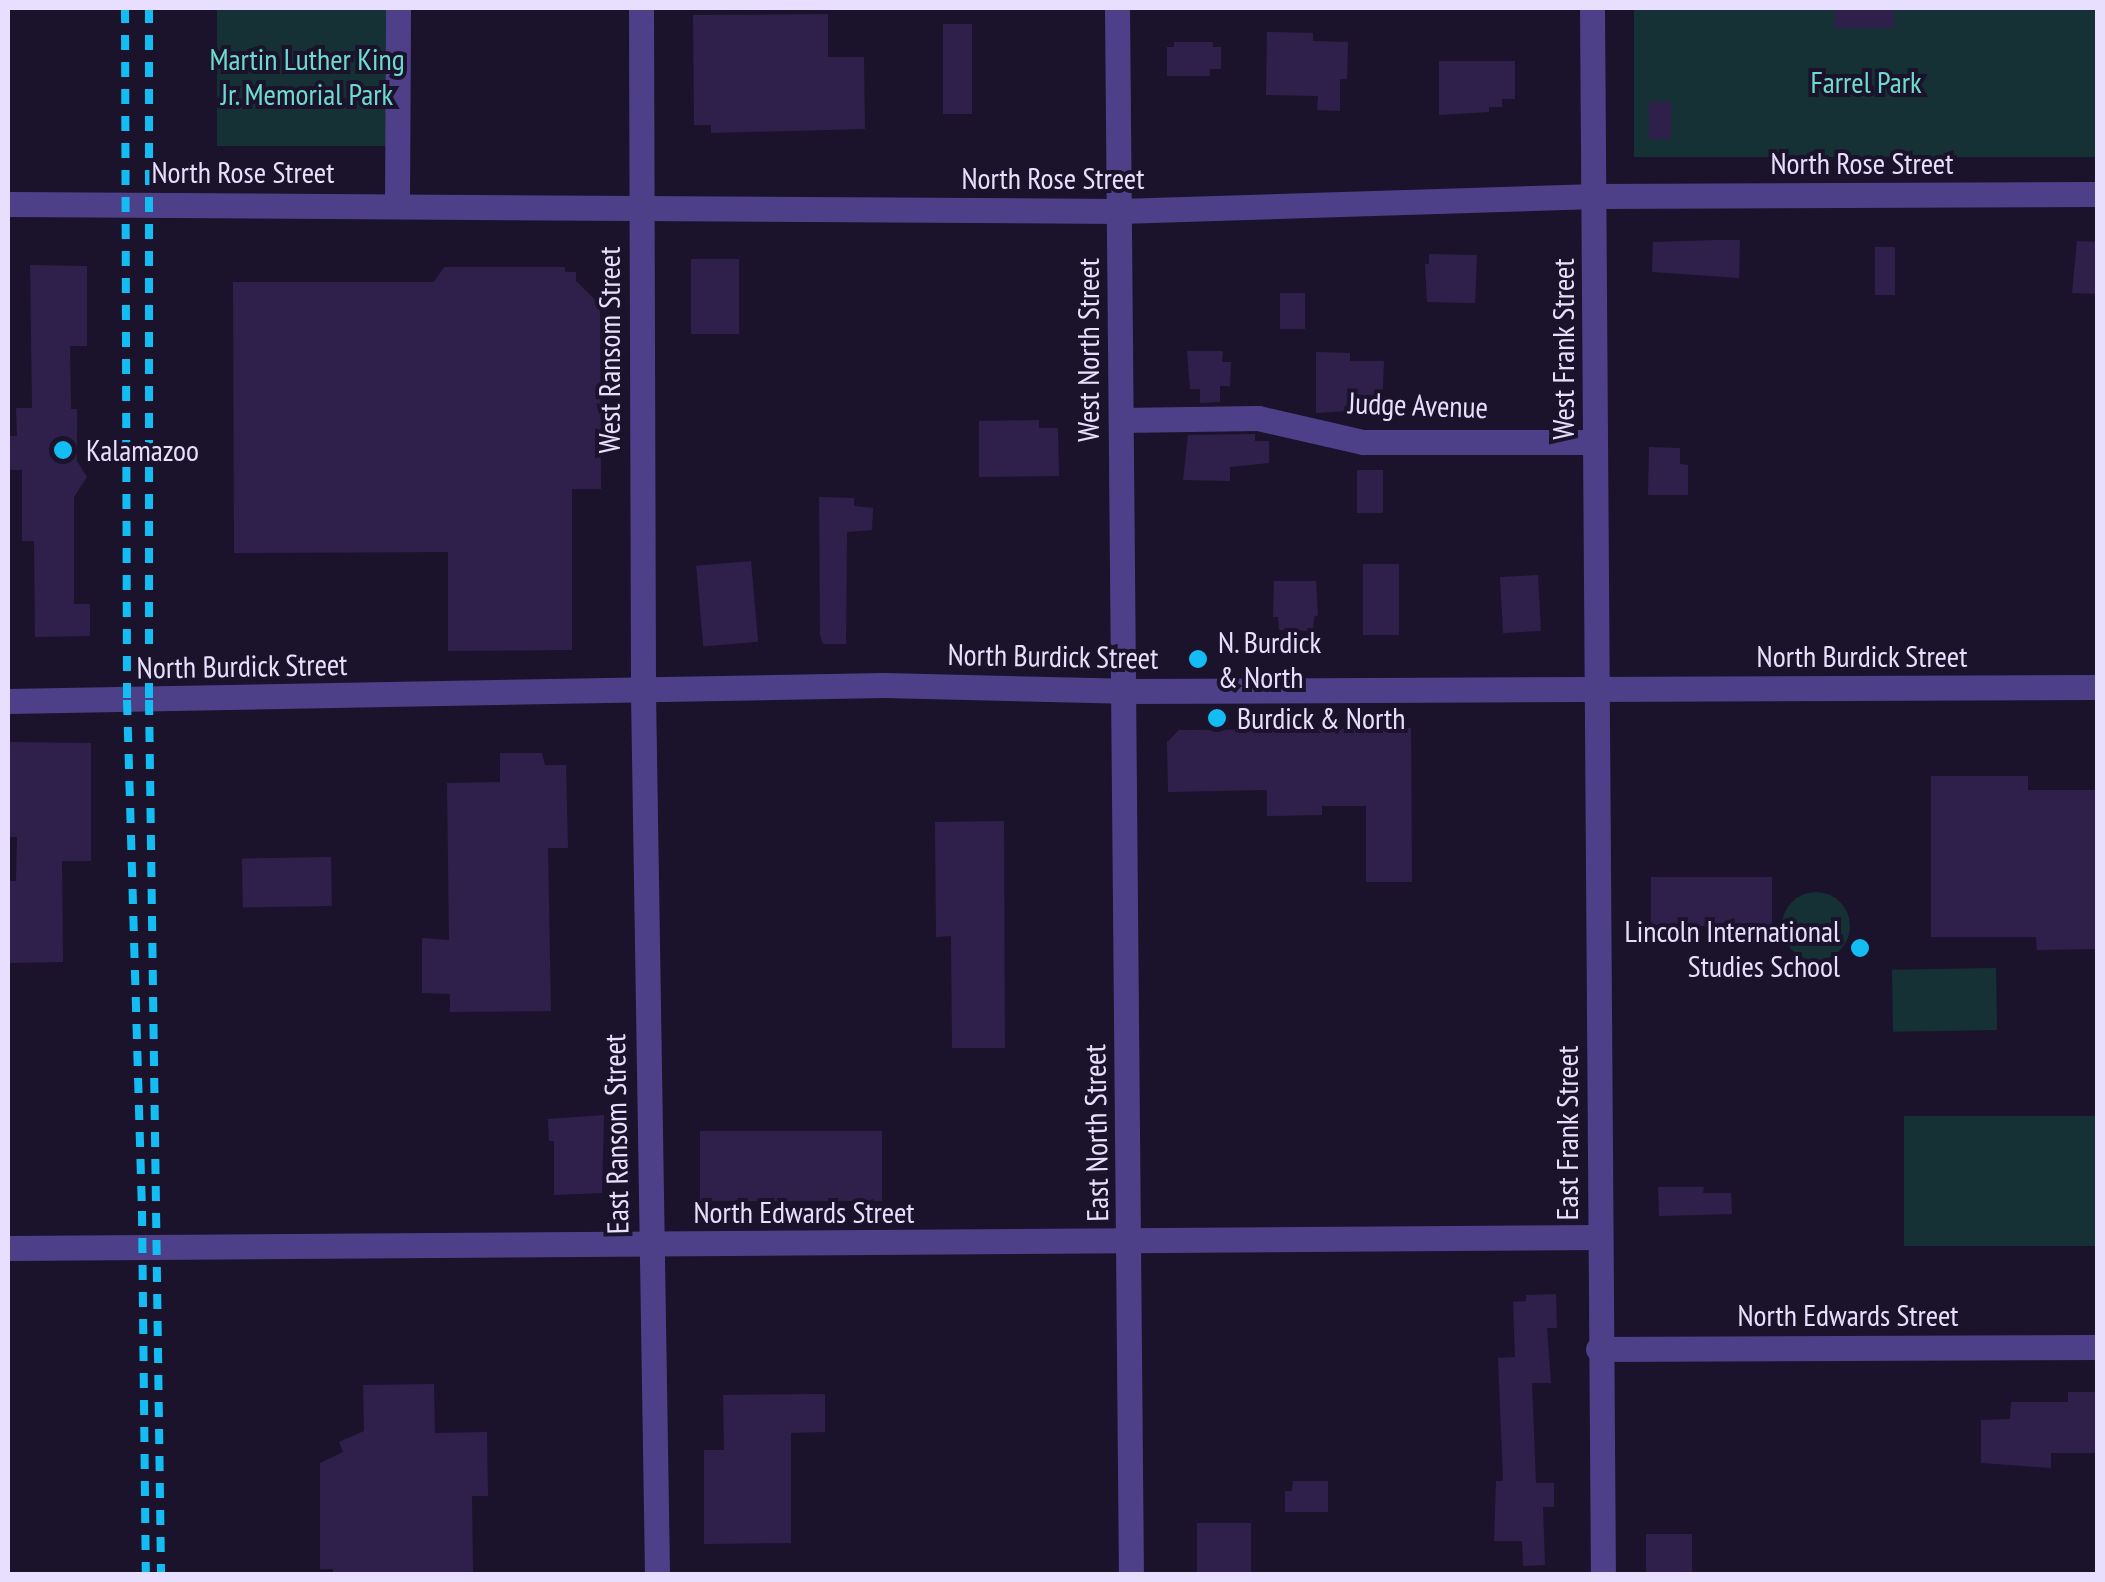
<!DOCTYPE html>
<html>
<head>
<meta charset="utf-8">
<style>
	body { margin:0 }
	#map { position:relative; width:2105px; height:1582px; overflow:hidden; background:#1b132b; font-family:"PT Sans Narrow",sans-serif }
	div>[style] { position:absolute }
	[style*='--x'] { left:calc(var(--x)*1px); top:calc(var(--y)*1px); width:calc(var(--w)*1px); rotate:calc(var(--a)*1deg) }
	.green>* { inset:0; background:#163135; transform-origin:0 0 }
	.round { border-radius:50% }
	.building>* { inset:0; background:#2f204b; transform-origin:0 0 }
	.minor>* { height:25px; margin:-12.5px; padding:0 12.5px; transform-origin:12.5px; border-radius:12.5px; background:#4e4088 }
	.rail>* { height:8px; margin-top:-4px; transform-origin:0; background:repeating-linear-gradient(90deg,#14bcf4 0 15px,transparent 0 27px) }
	.dots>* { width:28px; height:28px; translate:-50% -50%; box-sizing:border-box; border:5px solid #1b132b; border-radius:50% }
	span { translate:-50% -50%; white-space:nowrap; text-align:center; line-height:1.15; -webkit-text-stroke:8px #1b132b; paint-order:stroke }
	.park-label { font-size:30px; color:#6cdcd1 }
	.street-label { font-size:30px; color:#e7dffd }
	.poi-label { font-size:30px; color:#e7dffd }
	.left { translate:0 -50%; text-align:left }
	.right { translate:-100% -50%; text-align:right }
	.frame { position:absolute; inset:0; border:10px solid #e7dffd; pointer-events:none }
</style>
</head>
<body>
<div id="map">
	<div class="green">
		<i style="left:217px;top:8px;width:181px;height:138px"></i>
		<i style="left:1634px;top:8px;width:463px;height:149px"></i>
		<i class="round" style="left:1782px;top:892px;width:68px;height:68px"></i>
		<i style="left:1996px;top:968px;width:62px;height:104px;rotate:89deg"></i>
		<i style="left:2097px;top:1116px;width:130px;height:193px;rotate:90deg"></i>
	</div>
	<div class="building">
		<i style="left:1835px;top:8px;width:59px;height:20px"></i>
		<i style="clip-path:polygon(828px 14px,828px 57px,864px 57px,865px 129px,711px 133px,711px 125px,694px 125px,693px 15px)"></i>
		<i style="left:943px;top:24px;width:29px;height:90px"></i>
		<i style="clip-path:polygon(1267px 32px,1313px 33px,1313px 41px,1348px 42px,1347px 79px,1340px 79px,1340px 111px,1317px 110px,1318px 96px,1266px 95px)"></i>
		<i style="clip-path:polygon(1174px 42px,1213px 42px,1213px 47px,1221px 47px,1221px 69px,1210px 69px,1210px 76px,1167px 76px,1167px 47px,1174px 47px)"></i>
		<i style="clip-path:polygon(1439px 61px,1515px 61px,1515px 99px,1502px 99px,1502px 107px,1489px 107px,1489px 112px,1439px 115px)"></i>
		<i style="left:1649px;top:102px;width:22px;height:37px"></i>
		<i style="clip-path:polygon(1718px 240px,1740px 240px,1739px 278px,1652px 272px,1653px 242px)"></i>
		<i style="clip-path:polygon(2077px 241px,2098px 242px,2098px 294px,2072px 293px)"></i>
		<i style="left:1875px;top:247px;width:20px;height:48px"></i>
		<i style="clip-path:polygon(1429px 254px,1477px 255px,1475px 303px,1427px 302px,1425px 264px,1429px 264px)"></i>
		<i style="left:691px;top:259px;width:48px;height:75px"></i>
		<i style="clip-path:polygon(30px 265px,87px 266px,87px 346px,70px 346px,71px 409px,77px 409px,77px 461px,87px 477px,74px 497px,74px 604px,90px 604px,90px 636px,35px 637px,34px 541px,22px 541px,22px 470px,8px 470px,8px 436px,17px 436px,16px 408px,32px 408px)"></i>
		<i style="clip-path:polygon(444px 267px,565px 267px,565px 272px,576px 272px,576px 281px,600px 305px,601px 489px,572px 489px,572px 650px,448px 651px,448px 552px,234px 553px,233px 282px,434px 282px)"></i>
		<i style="left:1280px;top:293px;width:25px;height:36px"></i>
		<i style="clip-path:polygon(1187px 351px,1223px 351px,1222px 362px,1231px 362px,1230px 386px,1220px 386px,1220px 402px,1200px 403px,1200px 389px,1190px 389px)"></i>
		<i style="clip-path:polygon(1316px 352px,1350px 353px,1350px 361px,1384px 361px,1382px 409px,1316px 413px)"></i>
		<i style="clip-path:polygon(1039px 420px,1039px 428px,1058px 428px,1059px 476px,979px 477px,979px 421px)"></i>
		<i style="clip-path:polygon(1255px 434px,1255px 441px,1269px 441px,1269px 463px,1230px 467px,1230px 481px,1183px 480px,1188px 435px)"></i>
		<i style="clip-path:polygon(1649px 447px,1680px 448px,1680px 464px,1688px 465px,1688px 495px,1648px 495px)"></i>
		<i style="left:1357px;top:470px;width:26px;height:43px"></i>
		<i style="clip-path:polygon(819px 497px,854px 498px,854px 506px,873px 508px,872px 530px,847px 532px,846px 644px,823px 644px,820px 635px)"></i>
		<i style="left:751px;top:561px;width:81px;height:55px;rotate:85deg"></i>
		<i style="left:1363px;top:564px;width:36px;height:71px"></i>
		<i style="left:1538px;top:575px;width:56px;height:38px;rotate:87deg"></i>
		<i style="clip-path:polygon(1274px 581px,1316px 581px,1318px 615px,1314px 617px,1313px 631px,1279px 630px,1278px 617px,1273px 617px)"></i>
		<i style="clip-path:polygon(1411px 728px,1412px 882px,1366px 882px,1366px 806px,1322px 806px,1322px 815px,1267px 816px,1267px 790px,1168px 792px,1167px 742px,1179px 730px)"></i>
		<i style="clip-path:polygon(8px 742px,91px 743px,91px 861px,62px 861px,63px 962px,8px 963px,8px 881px,16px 881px,17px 837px,8px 837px)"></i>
		<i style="clip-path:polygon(500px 753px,542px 753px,545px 765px,566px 765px,568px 848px,548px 848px,551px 1011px,450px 1012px,450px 994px,422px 993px,422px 938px,449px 940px,447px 783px,500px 782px)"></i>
		<i style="clip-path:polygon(1931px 776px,2028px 776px,2028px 790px,2098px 790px,2098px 949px,2037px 950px,2036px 937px,1931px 937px)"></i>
		<i style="clip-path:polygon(1004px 821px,1005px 1048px,952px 1048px,951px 936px,936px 937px,935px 822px)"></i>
		<i style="left:331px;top:857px;width:49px;height:89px;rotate:89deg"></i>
		<i style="left:1651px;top:877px;width:121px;height:49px"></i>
		<i style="clip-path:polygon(604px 1115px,602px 1193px,554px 1195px,554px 1141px,549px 1141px,548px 1119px)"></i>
		<i style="left:700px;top:1131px;width:182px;height:70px"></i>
		<i style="clip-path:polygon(1658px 1187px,1704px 1187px,1703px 1193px,1731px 1193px,1732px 1214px,1659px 1216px)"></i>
		<i style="clip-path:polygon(1556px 1294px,1557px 1328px,1547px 1328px,1551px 1383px,1532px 1383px,1536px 1483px,1554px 1483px,1554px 1507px,1543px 1507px,1545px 1565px,1523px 1566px,1522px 1541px,1494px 1541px,1496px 1481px,1503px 1481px,1498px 1358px,1515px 1357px,1513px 1302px,1526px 1301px,1526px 1295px)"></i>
		<i style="clip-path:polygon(434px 1384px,435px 1433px,487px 1432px,488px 1496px,472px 1496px,473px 1574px,333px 1574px,333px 1569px,320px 1569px,320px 1463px,343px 1452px,339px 1442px,364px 1431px,363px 1385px)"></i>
		<i style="clip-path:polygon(2068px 1392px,2098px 1392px,2098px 1453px,2051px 1453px,2051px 1468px,1981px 1463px,1981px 1420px,2010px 1419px,2011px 1402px,2068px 1402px)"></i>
		<i style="clip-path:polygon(825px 1394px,825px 1432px,791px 1433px,791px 1543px,704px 1544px,704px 1450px,724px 1450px,723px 1395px)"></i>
		<i style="clip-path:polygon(1293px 1481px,1328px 1481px,1328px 1512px,1285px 1512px,1285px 1491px,1292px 1491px)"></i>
		<i style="left:1197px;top:1523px;width:54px;height:51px"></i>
		<i style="left:1646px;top:1534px;width:46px;height:40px"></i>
	</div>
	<div class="minor">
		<i style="--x:641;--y:8;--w:684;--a:89.83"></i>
		<i style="--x:643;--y:692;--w:882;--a:89.09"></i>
		<i style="--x:1117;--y:8;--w:1566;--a:89.49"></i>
		<i style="--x:1592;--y:8;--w:1566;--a:89.6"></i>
		<i style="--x:8;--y:204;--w:1112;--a:0.36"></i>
		<i style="--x:1120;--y:211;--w:476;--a:-1.8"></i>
		<i style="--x:1596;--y:196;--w:502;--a:-0.23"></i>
		<i style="--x:397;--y:205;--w:197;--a:-89.7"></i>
		<i style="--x:1121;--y:420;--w:137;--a:-0.8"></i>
		<i style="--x:1258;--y:418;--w:108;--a:12.9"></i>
		<i style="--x:1363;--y:442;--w:232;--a:0"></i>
		<i style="--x:8;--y:701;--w:876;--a:-1.05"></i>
		<i style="--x:884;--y:685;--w:240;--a:1.4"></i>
		<i style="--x:1124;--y:691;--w:974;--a:-0.24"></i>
		<i style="--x:8;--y:1248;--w:1592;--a:-0.4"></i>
		<i style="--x:1598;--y:1349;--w:500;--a:-0.23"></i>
	</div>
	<div class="rail">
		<i style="--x:125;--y:8;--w:692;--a:89.83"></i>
		<i style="--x:127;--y:700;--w:511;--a:88.32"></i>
		<i style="--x:142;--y:1211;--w:363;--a:89.4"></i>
		<i style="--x:149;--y:8;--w:692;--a:90"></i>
		<i style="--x:149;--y:700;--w:874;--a:89.21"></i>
	</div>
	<div class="dots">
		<i style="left:63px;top:450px;background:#14bcf4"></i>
		<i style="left:1198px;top:659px;background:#14bcf4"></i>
		<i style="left:1217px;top:718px;background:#14bcf4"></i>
		<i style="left:1860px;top:948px;background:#14bcf4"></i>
	</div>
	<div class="park-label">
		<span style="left:307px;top:76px">Martin Luther King<br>Jr. Memorial Park</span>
		<span style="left:1866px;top:82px">Farrel Park</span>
	</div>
	<div class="street-label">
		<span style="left:1862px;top:163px">North Rose Street</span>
		<span style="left:243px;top:172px">North Rose Street</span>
		<span style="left:1053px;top:178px">North Rose Street</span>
		<span style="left:1563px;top:349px;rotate:-90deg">West Frank Street</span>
		<span style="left:609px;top:350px;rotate:-90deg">West Ransom Street</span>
		<span style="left:1088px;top:350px;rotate:-90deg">West North Street</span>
		<span style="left:1418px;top:405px;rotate:2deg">Judge Avenue</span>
		<span style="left:1053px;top:656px;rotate:1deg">North Burdick Street</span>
		<span style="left:1862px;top:656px">North Burdick Street</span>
		<span style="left:242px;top:666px;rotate:-1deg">North Burdick Street</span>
		<span style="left:1096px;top:1133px;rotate:-91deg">East North Street</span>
		<span style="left:1567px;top:1133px;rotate:-90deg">East Frank Street</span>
		<span style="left:616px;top:1134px;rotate:-91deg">East Ransom Street</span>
		<span style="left:804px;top:1212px">North Edwards Street</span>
		<span style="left:1848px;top:1315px">North Edwards Street</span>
	</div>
	<div class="poi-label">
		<span class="left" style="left:86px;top:450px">Kalamazoo</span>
		<span class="left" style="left:1218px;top:659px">N. Burdick<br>&amp; North</span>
		<span class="left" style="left:1237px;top:718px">Burdick &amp; North</span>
		<span class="right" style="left:1840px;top:948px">Lincoln International<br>Studies School</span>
	</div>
	<div class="frame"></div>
</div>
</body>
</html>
